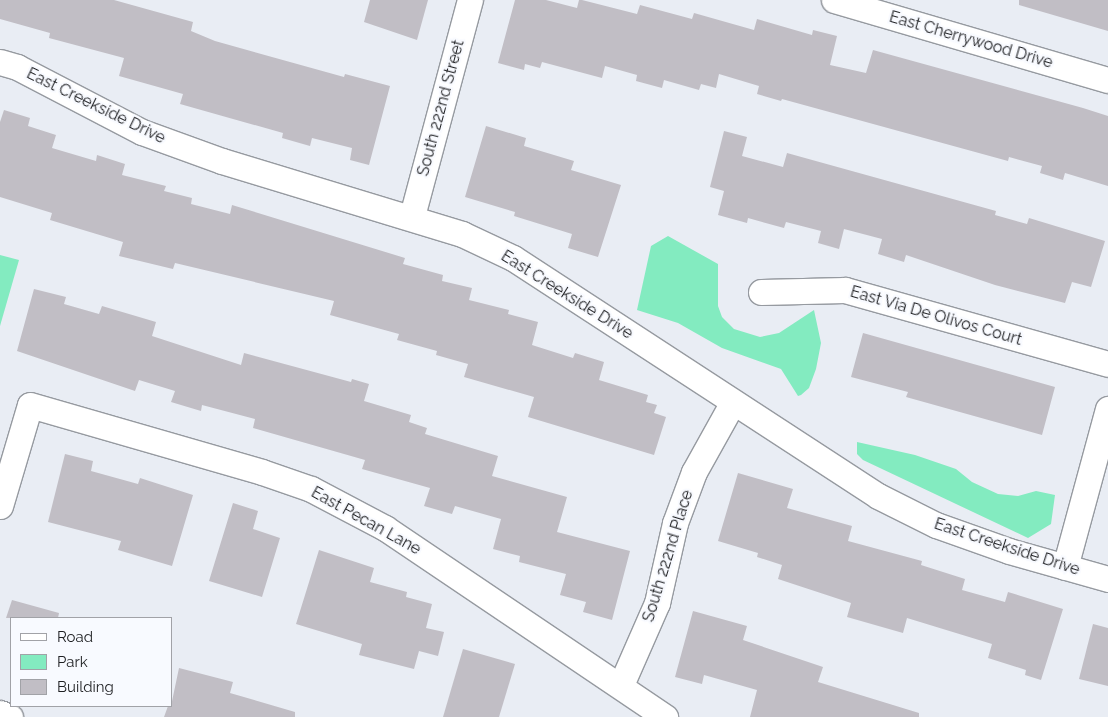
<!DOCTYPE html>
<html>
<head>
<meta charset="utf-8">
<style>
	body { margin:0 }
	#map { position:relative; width:1108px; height:717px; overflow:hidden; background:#e9edf4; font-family:Raleway,sans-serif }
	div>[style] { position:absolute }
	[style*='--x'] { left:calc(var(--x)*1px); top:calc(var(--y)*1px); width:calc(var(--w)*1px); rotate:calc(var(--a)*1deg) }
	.green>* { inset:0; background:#83ebc0 }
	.building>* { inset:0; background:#c1bec5 }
	.roads { filter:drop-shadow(1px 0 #969aa0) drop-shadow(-1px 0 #969aa0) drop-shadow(0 1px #969aa0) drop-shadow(0 -1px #969aa0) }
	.minor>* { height:25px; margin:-12.5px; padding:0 12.5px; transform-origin:12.5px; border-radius:12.5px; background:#fff }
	span { translate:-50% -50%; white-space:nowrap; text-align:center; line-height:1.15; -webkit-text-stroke:4.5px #f8faff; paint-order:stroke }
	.street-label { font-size:16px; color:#1e1f22 }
	.legend { position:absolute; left:10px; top:617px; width:162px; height:90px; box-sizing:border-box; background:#f8faff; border:1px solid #a1a2a7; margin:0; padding:6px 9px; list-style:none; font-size:15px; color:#1e1f22 }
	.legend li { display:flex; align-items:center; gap:10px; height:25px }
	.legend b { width:25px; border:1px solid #a1a2a7 }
</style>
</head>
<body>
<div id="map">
	<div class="green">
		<i style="clip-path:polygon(668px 236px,718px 264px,718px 306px,722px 317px,734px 329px,760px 337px,779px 333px,814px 310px,821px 343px,816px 369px,809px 388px,801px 395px,798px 396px,781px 369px,722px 348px,678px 323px,637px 310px,651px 246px)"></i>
		<i style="clip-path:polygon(0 255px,19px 260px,0 326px)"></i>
		<i style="clip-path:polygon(857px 442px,915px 455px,956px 469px,972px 482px,998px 494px,1018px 496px,1036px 491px,1055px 495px,1051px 524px,1028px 538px,863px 460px,857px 454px)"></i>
	</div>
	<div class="building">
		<i style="clip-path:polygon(0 0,114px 0,193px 22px,191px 31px,215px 41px,344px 77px,345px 74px,390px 86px,369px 165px,350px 160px,352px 148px,312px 138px,310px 146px,282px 138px,283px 133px,180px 104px,183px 94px,119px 76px,124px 58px,49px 38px,50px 33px,0 19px)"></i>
		<i style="clip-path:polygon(370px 0,428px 0,417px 40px,364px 22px)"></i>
		<i style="clip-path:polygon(515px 0,546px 0,577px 8px,579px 0,582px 0,637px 14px,640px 5px,692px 19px,694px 13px,754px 30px,757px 19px,812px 35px,813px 30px,837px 36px,830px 65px,866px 73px,873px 50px,1083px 108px,1108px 116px,1108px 186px,1065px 173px,1063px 180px,1040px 173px,1042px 166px,1009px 157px,1008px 161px,782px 99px,781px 101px,757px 94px,759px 86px,719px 74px,716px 88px,701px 84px,699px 90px,664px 80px,662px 88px,636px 81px,637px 75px,605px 66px,602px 78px,542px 62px,540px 68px,525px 64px,524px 70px,498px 63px)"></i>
		<i style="clip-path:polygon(1019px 0,1108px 0,1108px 31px,1019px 5px)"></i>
		<i style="clip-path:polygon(4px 110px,30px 118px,28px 126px,56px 135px,52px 148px,96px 161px,97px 155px,125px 164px,122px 175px,166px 186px,164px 191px,192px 198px,191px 204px,230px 214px,232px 205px,405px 258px,403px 264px,443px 275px,442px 281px,472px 288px,469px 300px,509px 310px,508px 314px,538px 322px,532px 345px,573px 358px,575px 353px,604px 362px,599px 380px,648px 395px,646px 402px,657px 405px,654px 413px,666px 417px,654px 455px,528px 417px,534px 397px,464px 377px,468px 364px,436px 355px,437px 351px,397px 340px,399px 334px,330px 315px,334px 301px,175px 263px,173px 269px,119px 256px,123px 242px,50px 220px,52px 213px,0 197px,0 122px)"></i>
		<i style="clip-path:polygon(486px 126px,526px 138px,524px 146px,574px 161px,571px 170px,621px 185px,598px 257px,568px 248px,572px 234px,514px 216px,515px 212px,465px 197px)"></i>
		<i style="clip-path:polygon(724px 131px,747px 137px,742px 156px,783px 167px,787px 153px,996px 211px,995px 215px,1027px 224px,1029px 218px,1105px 241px,1091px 287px,1072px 282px,1065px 303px,995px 285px,906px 255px,904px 262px,878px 254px,882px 239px,844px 229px,839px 249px,818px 243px,821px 231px,786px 222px,784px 228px,748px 218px,747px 223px,718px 215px,724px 191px,710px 187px)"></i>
		<i style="clip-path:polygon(34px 289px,66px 297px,64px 304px,99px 314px,102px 306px,156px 322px,152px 336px,241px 365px,244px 353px,351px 382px,352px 379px,369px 384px,364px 401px,411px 415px,409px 422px,427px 428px,425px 434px,498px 456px,492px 476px,567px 497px,557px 532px,630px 551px,612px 620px,583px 612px,586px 602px,560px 595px,566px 574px,519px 562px,520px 556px,493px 549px,501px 519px,455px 506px,452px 514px,424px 506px,430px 488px,362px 469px,365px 460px,253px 428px,255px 419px,202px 405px,201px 411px,171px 402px,175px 391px,139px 380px,135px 391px,17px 351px)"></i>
		<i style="clip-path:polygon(863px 333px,1055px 387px,1042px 435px,906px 397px,908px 392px,851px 377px)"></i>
		<i style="clip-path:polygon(65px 454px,93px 461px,91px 471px,138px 484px,140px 478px,193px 495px,172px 566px,118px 550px,121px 541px,48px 522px)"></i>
		<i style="clip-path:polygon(738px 473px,793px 489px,787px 508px,852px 526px,848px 541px,922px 561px,921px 565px,965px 579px,962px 590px,1005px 602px,1008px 592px,1063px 609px,1041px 680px,1025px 675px,1026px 670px,988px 658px,992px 644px,907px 618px,903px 633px,847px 617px,851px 603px,778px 579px,782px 565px,757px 557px,758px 553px,718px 541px)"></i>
		<i style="clip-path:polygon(233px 503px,258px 511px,253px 529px,280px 538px,262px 597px,209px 581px)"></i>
		<i style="clip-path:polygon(319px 550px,374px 568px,370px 582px,407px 592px,406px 597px,432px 604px,426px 628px,444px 632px,438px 656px,419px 651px,414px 669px,359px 655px,362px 644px,296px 624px)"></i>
		<i style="clip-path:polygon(12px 600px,59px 613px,58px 618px,6px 618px)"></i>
		<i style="clip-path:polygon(693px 611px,747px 626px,743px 640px,823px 667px,818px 682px,919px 713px,919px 717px,750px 717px,757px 690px,704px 675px,702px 684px,675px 677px)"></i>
		<i style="clip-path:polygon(1093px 624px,1108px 628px,1108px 686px,1079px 679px)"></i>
		<i style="clip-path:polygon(463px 649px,515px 664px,499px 717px,443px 717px)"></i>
		<i style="clip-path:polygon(179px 668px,233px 682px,230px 693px,295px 712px,295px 717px,164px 717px,168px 706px,171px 706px)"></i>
	</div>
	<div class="roads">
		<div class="minor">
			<i style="--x:834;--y:0;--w:285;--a:16.3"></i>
			<i style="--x:0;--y:62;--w:18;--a:16"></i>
			<i style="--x:17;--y:67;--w:141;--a:27.5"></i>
			<i style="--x:142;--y:132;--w:85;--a:19.9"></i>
			<i style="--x:222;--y:161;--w:251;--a:16.9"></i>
			<i style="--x:462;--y:234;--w:56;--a:25.2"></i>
			<i style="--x:513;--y:258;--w:436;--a:33.1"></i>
			<i style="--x:878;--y:496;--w:65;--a:26.6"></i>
			<i style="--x:936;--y:525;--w:77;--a:19.6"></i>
			<i style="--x:1009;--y:551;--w:103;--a:15.8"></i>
			<i style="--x:412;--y:216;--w:224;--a:-75"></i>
			<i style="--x:761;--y:292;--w:84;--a:-1.4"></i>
			<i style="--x:845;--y:290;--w:273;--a:15.7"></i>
			<i style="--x:0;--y:506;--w:105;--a:-73.5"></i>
			<i style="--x:30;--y:405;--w:241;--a:16.1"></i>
			<i style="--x:262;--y:472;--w:52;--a:19.1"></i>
			<i style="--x:311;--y:489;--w:84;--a:27.8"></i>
			<i style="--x:385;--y:528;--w:338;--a:34"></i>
			<i style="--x:1065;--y:567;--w:164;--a:-74.8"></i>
			<i style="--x:621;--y:685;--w:90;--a:-66.3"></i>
			<i style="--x:657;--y:603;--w:82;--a:-77.3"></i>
			<i style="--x:675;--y:523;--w:54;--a:-69.6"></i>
			<i style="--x:694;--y:472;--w:80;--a:-60.9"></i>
			<i style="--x:0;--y:713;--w:11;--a:22"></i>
		</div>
	</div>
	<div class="street-label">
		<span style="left:971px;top:40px;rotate:16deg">East Cherrywood Drive</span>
		<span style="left:96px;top:106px;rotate:26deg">East Creekside Drive</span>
		<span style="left:441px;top:108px;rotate:-75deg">South 222nd Street</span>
		<span style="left:567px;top:295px;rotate:32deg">East Creekside Drive</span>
		<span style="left:936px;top:316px;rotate:16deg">East Via De Olivos Court</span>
		<span style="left:366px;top:521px;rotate:29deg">East Pecan Lane</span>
		<span style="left:1007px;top:547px;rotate:18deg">East Creekside Drive</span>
		<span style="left:668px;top:556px;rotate:-73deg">South 222nd Place</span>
	</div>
	<ul class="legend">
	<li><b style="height:6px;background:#fff"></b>Road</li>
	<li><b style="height:14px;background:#83ebc0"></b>Park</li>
	<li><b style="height:14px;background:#c1bec5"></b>Building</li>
	</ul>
</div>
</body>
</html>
